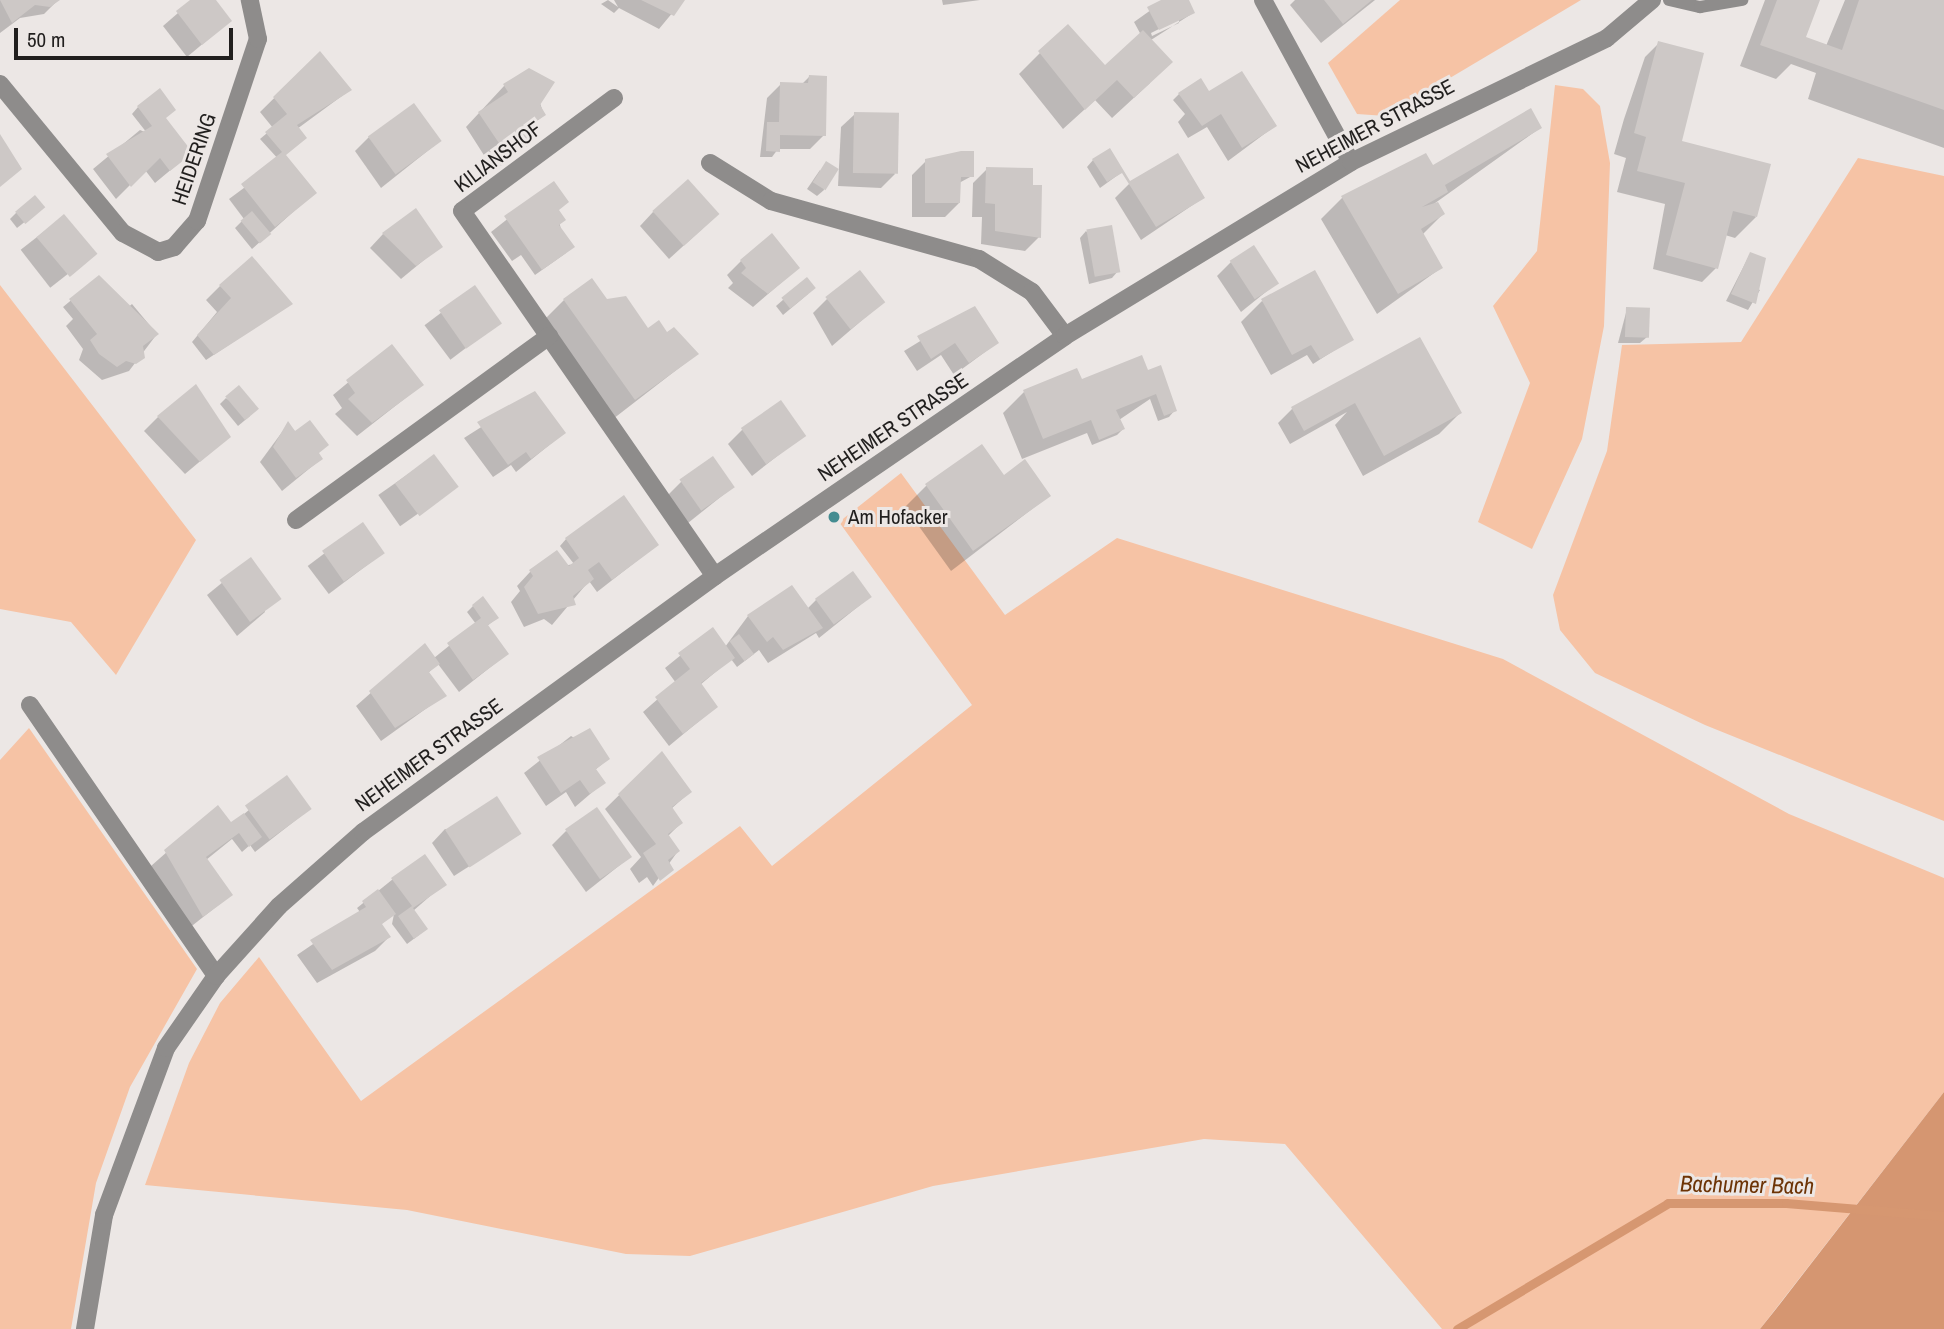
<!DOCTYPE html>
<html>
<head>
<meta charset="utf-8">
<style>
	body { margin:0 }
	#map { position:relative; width:1944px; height:1329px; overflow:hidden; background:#ece7e5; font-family:"Archivo Narrow",sans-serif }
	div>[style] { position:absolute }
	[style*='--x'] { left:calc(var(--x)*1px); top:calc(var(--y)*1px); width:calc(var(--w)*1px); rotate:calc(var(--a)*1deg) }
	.green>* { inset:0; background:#f6c3a5 }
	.forest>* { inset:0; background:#d59671 }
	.shadow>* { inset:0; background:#0003; transform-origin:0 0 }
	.stream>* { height:9px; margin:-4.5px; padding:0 4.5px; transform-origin:4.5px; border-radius:4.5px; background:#d69771 }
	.building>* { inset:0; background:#cdc8c6; transform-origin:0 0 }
	.service>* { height:12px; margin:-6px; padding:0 6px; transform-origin:6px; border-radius:6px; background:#8e8c8b }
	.minor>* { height:18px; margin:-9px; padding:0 9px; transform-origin:9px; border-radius:9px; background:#8e8c8b }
	.dots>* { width:19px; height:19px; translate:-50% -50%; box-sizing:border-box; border:4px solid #ece7e5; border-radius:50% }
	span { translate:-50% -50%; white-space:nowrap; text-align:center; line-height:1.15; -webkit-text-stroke:6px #ece7e5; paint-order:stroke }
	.street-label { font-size:21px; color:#211f1e }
	.poi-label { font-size:21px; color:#211f1e }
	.left { translate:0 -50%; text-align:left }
	.water-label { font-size:23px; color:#6d3406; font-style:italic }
	.scale { position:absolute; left:14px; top:28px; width:219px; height:32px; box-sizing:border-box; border:4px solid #211f1e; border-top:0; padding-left:9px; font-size:21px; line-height:24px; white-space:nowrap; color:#211f1e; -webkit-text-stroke:5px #ece7e5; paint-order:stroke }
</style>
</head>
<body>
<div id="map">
	<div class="green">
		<i style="clip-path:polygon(1400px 0,1581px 0,1386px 116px,1357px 114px,1328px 63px)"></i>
		<i style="clip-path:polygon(1555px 85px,1583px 89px,1600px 106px,1610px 163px,1604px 326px,1582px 439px,1532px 549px,1478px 522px,1530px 383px,1493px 306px,1537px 251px)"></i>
		<i style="clip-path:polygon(1858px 158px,1944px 176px,1944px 821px,1705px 725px,1595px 673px,1560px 630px,1553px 595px,1607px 451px,1622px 345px,1741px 342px)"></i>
		<i style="clip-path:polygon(0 285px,196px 540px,116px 675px,71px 622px,0 609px)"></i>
		<i style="clip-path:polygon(901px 473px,1005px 615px,1117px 538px,1503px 659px,1789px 814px,1944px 878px,1944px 1092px,1760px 1329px,1442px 1329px,1285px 1144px,1204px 1139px,933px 1186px,690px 1256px,626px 1254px,407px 1210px,145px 1185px,189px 1063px,220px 1003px,259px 957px,361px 1101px,740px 826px,772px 866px,972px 705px,839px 522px)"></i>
		<i style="clip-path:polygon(29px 728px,197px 969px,130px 1087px,96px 1183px,71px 1329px,0 1329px,0 760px)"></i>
	</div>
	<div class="forest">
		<i style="clip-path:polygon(1944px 1092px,1944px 1329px,1760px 1329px,1776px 1309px)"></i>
	</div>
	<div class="shadow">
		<i style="clip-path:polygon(0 0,58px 0,44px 14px,20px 18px,0 33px)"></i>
		<i style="clip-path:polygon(193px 0,214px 0,230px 21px,187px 57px,163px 26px)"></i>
		<i style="clip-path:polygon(608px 0,618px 7px,614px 0,683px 0,659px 29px,619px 8px,614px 13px,601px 4px)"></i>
		<i style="clip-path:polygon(942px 0,980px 0,943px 5px)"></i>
		<i style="clip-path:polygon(evenodd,1165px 0,1187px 0,1193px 13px,1151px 40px,1150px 83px,1112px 118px,1095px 100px,1063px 129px,1019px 74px,1040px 53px,1105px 67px,1141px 35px,1134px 22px,1165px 0,1179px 19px,1179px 23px,1152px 36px,1151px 33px,1179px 19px)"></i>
		<i style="clip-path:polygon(1295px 0,1375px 0,1321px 43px,1290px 5px)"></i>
		<i style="clip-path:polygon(1765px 0,1818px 0,1804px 38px,1826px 46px,1845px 0,1944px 0,1944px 148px,1808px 99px,1816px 73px,1791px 64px,1776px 79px,1740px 66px)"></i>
		<i style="clip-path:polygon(1659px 43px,1679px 142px,1756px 217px,1735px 238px,1725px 235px,1716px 268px,1702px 282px,1653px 269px,1665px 204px,1617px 192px,1626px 158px,1614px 154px,1624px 119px,1645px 57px)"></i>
		<i style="clip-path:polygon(320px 53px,350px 90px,297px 129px,284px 155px,314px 193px,252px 249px,235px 228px,244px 219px,229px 199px,280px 161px,260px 139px,273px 128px,260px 112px)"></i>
		<i style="clip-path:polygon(529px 70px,544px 115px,523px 133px,530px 143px,494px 171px,466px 127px,504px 86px)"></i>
		<i style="clip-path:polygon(809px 77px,824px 135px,810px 149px,778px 149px,772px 157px,760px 157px,767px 98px,781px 84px,802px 84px)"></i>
		<i style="clip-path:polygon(1179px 94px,1208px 96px,1275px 126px,1228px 161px,1207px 127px,1188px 138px,1178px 122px,1185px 114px,1173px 100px)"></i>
		<i style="clip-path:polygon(138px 107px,164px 118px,191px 153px,155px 183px,145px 170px,116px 199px,93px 169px,140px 130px,147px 133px,132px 114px)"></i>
		<i style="clip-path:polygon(855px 114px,895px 174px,881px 188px,838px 186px,841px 127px)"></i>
		<i style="clip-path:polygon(1540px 128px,1431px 206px,1443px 214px,1422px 235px,1441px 268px,1377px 314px,1321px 219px,1342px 198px,1425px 155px,1433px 168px)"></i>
		<i style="clip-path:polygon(0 137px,21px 168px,0 185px)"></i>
		<i style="clip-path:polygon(369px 137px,440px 141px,381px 188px,355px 151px)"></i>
		<i style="clip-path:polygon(1093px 160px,1122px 172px,1100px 188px,1087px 167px)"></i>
		<i style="clip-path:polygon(926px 161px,972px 176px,959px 183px,959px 203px,945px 217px,912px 217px,912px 175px)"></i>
		<i style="clip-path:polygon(987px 169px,1031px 186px,1039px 237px,1025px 251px,981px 244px,982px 217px,972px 217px,973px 183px)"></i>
		<i style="clip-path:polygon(820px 170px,824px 190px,817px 196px,807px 189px)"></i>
		<i style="clip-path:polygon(1129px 184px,1203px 198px,1141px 240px,1115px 198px)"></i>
		<i style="clip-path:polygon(543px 191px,557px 211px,566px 253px,535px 275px,521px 255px,512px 261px,491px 232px)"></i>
		<i style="clip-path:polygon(653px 212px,703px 228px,669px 259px,640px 226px)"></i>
		<i style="clip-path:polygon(16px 213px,36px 213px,17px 228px,10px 219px)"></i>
		<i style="left:64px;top:216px;width:48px;height:55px;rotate:52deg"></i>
		<i style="clip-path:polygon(1086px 231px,1118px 271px,1112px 278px,1089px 284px,1080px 238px)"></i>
		<i style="clip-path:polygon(383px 234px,441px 246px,401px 279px,370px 248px)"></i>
		<i style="clip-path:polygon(1750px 254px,1753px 287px,1760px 290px,1748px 310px,1726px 301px)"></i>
		<i style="clip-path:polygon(741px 261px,798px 268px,753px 307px,728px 288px,733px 283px,727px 275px)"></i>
		<i style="clip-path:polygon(1231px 262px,1277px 283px,1241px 312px,1217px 276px)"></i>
		<i style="clip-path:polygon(99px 277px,125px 310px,132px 304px,157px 334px,129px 371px,102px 380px,79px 360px,83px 349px,66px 326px,73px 319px,63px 307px)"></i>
		<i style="clip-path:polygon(807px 279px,808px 294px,783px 315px,776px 306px)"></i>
		<i style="clip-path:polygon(220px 286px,290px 304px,206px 360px,192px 342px,217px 312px,206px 300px)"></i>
		<i style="left:474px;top:288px;width:43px;height:62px;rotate:53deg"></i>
		<i style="clip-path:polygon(827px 299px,883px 302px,832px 346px,813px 313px)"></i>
		<i style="clip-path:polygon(564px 300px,606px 301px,648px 330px,667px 335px,674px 329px,697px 354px,613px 419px,543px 321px)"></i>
		<i style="clip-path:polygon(1262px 301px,1352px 339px,1313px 364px,1307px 355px,1271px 375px,1241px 322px)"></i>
		<i style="clip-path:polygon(974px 308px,997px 343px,954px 375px,941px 355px,917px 371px,904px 351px)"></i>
		<i style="clip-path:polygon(1627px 309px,1647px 337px,1640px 343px,1618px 343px)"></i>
		<i style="clip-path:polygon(1420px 339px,1460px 413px,1439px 434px,1363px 476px,1335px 425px,1347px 412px,1290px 444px,1278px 423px,1292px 409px)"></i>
		<i style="clip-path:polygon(392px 346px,422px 385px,357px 436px,335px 414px,342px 408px,333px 395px)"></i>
		<i style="clip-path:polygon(1147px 373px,1175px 410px,1169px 417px,1158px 421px,1150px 399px,1119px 420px,1123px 429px,1117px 435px,1092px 445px,1087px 433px,1022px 459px,1003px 413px,1024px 392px)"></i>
		<i style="clip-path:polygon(535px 393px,564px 433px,516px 472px,511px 465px,493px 477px,464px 438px)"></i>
		<i style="clip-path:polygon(226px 398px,250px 416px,238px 426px,220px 404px)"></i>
		<i style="clip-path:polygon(158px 417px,229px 437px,185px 474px,144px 431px)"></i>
		<i style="clip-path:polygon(288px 424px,321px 459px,282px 491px,260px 462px)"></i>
		<i style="clip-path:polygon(742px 430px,804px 435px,752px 476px,728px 444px)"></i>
		<i style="left:434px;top:456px;width:38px;height:68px;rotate:55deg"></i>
		<i style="clip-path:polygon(1003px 477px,1049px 496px,951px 571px,905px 507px,926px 486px)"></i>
		<i style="clip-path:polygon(682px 481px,733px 487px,688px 523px,668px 495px)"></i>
		<i style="left:362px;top:525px;width:35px;height:68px;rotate:53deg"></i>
		<i style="clip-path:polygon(566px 539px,657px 545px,597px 592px,589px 581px,552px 625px,544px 619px,524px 627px,511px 602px,520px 591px,517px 586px,530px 572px,574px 564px,560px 546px)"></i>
		<i style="clip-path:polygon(250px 560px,265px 612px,237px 636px,207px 595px)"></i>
		<i style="clip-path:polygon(870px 597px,819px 638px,816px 633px,768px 663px,759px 650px,737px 667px,731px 659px,700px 685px,716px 707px,669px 746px,643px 712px,676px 683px,665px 668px,713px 629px,725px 647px,748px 616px,807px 609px,816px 600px)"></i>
		<i style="clip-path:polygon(473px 606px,497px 618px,487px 626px,507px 654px,459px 692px,438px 664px,428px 673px,445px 695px,381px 741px,356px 706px,425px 645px,434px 658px,476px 624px,467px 612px)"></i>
		<i style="clip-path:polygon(571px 736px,608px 759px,595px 770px,603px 783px,575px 807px,566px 792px,546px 806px,524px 773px)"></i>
		<i style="clip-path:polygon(662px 753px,690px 792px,671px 809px,681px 823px,667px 837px,678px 851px,653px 886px,647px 877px,639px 883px,630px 869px,641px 857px,605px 809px)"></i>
		<i style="clip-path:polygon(287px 778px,310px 809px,255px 852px,250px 845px,242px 852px,232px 839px,206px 860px,231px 895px,188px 929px,151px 866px,218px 807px,231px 825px)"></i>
		<i style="clip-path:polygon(445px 829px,520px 834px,454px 876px,432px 843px)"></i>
		<i style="clip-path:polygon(566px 831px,630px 857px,586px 892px,552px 845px)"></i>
		<i style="clip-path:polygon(393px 879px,444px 884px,413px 911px,419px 935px,407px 944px,392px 924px,394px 914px,380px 925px,389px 937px,375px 951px,317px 983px,297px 955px,360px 912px,357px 908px)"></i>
	</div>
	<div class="stream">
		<i style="--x:1457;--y:1329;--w:246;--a:-30.8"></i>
		<i style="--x:1668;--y:1203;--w:118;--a:0"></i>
		<i style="--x:1786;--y:1203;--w:159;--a:4.7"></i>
	</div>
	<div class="building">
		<i style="clip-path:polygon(0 0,60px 0,50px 7px,35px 5px,12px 23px)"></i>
		<i style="clip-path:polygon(190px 0,216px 0,232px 21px,202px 45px,176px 11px)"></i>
		<i style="clip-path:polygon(641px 0,685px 0,674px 16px)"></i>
		<i style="clip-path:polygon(1161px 0,1189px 0,1195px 13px,1159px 30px,1147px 7px)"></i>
		<i style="clip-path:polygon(1324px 0,1372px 0,1343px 24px)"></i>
		<i style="clip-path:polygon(1777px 0,1820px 0,1806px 37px,1842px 50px,1859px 0,1944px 0,1944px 110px,1760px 45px)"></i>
		<i style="clip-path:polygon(1068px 24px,1105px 65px,1143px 30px,1173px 62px,1134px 98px,1117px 80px,1085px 110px,1038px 51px)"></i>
		<i style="clip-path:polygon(1658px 41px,1704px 53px,1682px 141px,1771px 164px,1757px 217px,1733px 211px,1718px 269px,1666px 255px,1685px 183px,1637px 171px,1646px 137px,1634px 133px)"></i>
		<i style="clip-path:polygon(320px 51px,352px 90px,297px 125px,307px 138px,286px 155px,317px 193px,275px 227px,241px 184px,282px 152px,265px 132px,287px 114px,273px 97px)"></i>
		<i style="clip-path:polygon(529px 68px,555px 82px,540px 105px,546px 115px,523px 130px,532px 143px,509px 158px,478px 112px,508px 92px,503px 84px)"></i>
		<i style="clip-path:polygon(1242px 71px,1277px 126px,1242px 148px,1221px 114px,1202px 126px,1178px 93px,1201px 78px,1209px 91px)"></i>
		<i style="clip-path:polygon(809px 75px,827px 76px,826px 136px,780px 135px,780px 152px,766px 151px,767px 122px,779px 122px,780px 82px,808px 83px)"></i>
		<i style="clip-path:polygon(160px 88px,176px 110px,166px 118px,193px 153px,170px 171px,160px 158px,131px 187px,106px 154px,152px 126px,137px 106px)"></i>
		<i style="left:414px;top:103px;width:47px;height:57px;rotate:54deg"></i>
		<i style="clip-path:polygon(1531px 108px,1542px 128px,1445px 185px,1448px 192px,1422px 207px,1438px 202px,1445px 214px,1421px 229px,1443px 268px,1398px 294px,1341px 196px,1426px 153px,1433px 165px)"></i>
		<i style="left:854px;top:112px;width:45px;height:61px;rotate:1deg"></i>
		<i style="clip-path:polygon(0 134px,22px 169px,0 187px)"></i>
		<i style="clip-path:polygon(1110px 148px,1130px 181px,1178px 153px,1205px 198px,1156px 227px,1122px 173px,1107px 182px,1092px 159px)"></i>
		<i style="clip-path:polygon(961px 151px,974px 151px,974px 177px,961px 177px,960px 203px,925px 203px,925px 159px)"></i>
		<i style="left:826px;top:161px;width:15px;height:25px;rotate:32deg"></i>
		<i style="clip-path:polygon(986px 167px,1033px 168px,1033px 185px,1042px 185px,1041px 238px,995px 231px,995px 204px,985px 203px)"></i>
		<i style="left:688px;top:179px;width:47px;height:48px;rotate:48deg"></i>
		<i style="clip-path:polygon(554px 181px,569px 202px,559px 210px,566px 220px,559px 225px,575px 247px,542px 270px,504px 216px)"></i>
		<i style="left:35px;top:195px;width:16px;height:26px;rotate:50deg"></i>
		<i style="clip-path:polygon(416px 208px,443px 247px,416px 266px,382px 233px)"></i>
		<i style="left:252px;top:211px;width:30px;height:15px;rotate:50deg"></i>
		<i style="left:64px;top:214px;width:52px;height:36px;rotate:50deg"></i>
		<i style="left:1112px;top:225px;width:48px;height:26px;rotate:80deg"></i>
		<i style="clip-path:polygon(772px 233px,800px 268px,768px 294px,741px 273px,746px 268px,740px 260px)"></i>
		<i style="left:1254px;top:245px;width:46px;height:29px;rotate:57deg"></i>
		<i style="clip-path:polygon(1750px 252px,1766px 258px,1756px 304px,1731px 294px)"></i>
		<i style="clip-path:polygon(252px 256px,293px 304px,214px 355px,197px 335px,231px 298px,219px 285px)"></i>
		<i style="left:860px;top:270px;width:41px;height:44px;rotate:52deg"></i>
		<i style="clip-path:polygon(1315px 270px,1354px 340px,1320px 359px,1311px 345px,1292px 355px,1261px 299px)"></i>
		<i style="clip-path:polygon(99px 275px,159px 334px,143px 346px,145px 358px,136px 364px,126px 361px,117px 367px,99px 354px,90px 340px,97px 334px,69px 299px)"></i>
		<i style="left:807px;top:277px;width:14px;height:33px;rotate:51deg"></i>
		<i style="clip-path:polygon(592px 278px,607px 299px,626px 296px,648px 328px,659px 320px,667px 332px,674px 327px,699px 354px,635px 400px,563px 299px)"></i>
		<i style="left:475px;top:285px;width:47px;height:44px;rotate:55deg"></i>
		<i style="clip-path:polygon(975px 306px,999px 343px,969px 363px,955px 343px,931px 359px,917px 336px)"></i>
		<i style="left:1626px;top:307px;width:24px;height:30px;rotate:2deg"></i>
		<i style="clip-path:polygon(1420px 337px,1462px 413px,1384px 456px,1355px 403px,1304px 431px,1291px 407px)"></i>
		<i style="clip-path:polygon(392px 344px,424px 385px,372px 423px,348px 399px,355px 393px,346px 380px)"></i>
		<i style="clip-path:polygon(1142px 355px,1148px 370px,1161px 365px,1177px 411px,1164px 416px,1156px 394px,1116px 410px,1125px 429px,1099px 440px,1091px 420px,1043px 439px,1023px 390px,1077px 368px,1082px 379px)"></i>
		<i style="clip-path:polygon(196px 384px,231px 437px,200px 462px,157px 416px)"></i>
		<i style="left:239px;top:385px;width:31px;height:18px;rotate:50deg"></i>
		<i style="clip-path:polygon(535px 391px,566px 433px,531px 459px,526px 452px,508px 465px,477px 422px)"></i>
		<i style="left:781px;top:400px;width:44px;height:49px;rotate:55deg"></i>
		<i style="clip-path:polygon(310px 420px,329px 445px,319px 453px,323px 459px,296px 478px,273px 447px,288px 421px,295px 431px)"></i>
		<i style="clip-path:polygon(982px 444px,1004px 475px,1025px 459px,1051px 496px,973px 551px,925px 484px)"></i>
		<i style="left:434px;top:454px;width:41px;height:49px;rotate:53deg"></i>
		<i style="left:713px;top:456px;width:38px;height:41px;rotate:55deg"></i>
		<i style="clip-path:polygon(624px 495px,659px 545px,612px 580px,599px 562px,588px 570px,594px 579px,573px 596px,576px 605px,538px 614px,524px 587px,533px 576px,529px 570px,557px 550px,569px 566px,579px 558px,565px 538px)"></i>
		<i style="left:363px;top:522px;width:38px;height:50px;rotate:55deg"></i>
		<i style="left:251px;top:557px;width:52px;height:39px;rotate:54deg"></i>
		<i style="left:853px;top:571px;width:32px;height:47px;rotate:54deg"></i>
		<i style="clip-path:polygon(792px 585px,823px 628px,783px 650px,773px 637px,767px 642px,747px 615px)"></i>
		<i style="clip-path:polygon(483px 596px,499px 618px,488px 625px,509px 654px,473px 680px,447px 643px,481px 618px,472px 605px)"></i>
		<i style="clip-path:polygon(713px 627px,735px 658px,701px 683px,718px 707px,683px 734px,655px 697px,690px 669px,678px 653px)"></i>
		<i style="left:739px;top:634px;width:25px;height:12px;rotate:53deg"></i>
		<i style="clip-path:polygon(425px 643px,440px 664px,429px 672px,447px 696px,395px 728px,369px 691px)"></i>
		<i style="clip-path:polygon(590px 728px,610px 759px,596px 769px,606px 783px,590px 794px,580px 780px,561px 793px,537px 757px)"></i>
		<i style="clip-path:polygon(662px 751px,692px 792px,672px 807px,683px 823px,668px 834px,680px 851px,668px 860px,674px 870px,660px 881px,643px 853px,656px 844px,618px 794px)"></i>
		<i style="left:287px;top:775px;width:42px;height:52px;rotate:54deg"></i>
		<i style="left:497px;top:796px;width:45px;height:62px;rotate:57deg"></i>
		<i style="clip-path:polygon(218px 805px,231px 822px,244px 813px,262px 837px,249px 847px,239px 833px,206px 857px,233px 895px,203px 917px,164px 850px)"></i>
		<i style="left:597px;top:807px;width:61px;height:39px;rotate:55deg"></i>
		<i style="clip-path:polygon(425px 854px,447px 885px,413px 908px,428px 929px,414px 939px,398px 916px,412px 906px,391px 878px)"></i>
		<i style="clip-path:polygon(378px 889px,396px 914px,382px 924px,391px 937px,332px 970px,310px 940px,366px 907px,362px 901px)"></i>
	</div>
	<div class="service">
		<i style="--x:1669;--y:0;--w:32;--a:13"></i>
		<i style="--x:1700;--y:7;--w:43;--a:-9.5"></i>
	</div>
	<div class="minor">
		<i style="--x:1263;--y:0;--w:184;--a:61.5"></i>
		<i style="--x:0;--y:84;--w:193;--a:50.5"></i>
		<i style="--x:123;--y:233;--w:40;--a:28"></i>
		<i style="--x:158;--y:252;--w:17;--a:-17"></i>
		<i style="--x:174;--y:247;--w:35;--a:-49"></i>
		<i style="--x:197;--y:221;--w:192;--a:-71.5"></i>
		<i style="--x:258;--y:39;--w:40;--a:-102"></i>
		<i style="--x:614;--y:98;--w:189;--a:143.4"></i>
		<i style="--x:462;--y:211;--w:444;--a:55.3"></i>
		<i style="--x:710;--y:163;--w:72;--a:31.9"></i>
		<i style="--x:771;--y:201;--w:216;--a:15.6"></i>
		<i style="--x:979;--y:259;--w:62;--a:31.9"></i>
		<i style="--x:1032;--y:292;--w:55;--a:53.1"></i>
		<i style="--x:296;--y:520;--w:313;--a:-36"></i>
		<i style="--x:30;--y:705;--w:329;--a:55.5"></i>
		<i style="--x:85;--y:1329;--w:116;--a:-80.5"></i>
		<i style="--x:104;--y:1215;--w:178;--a:-69.6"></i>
		<i style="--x:166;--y:1048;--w:88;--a:-55.2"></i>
		<i style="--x:216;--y:976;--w:94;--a:-48"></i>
		<i style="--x:279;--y:906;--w:112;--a:-41.4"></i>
		<i style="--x:363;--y:832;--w:435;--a:-36"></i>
		<i style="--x:715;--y:576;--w:424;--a:-34.4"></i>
		<i style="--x:1065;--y:336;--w:335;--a:-31.3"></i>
		<i style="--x:1351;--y:162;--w:284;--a:-25.8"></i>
		<i style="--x:1607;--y:38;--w:59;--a:-40.2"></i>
	</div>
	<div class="dots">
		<i style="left:834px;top:517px;background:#448c91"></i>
	</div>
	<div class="street-label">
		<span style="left:1375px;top:126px;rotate:-28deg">NEHEIMER STRASSE</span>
		<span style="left:498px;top:157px;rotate:-37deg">KILIANSHOF</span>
		<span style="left:194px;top:159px;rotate:-71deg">HEIDERING</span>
		<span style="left:893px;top:427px;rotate:-34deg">NEHEIMER STRASSE</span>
		<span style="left:429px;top:755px;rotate:-36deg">NEHEIMER STRASSE</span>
	</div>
	<div class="poi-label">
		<span class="left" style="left:848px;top:517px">Am Hofacker</span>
	</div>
	<div class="water-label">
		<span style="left:1747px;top:1185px;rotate:1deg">Bachumer Bach</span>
	</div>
	<div class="scale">50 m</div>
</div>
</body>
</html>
